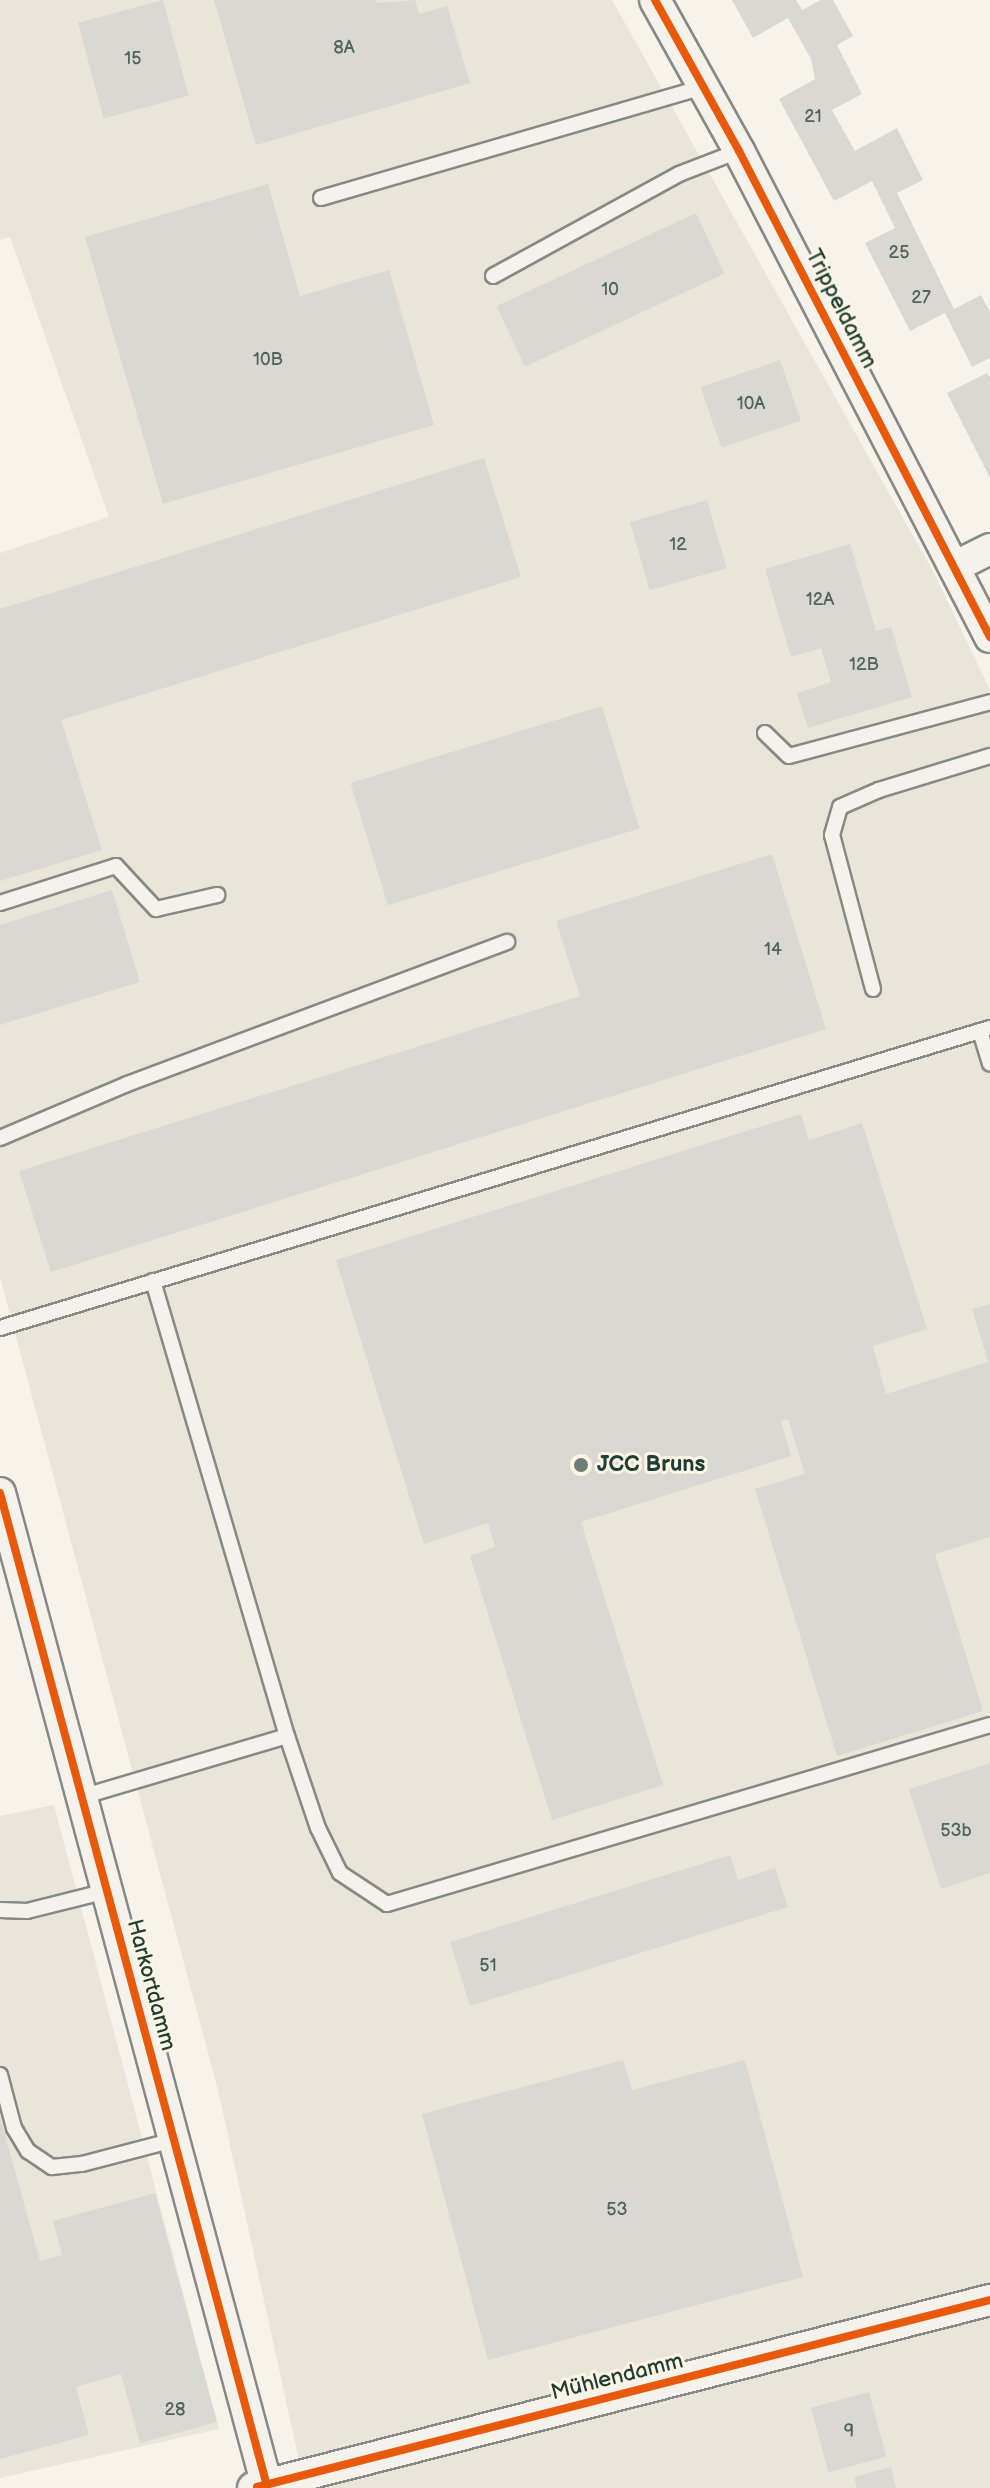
<!DOCTYPE html>
<html>
<head>
<meta charset="utf-8">
<style>
	body { margin:0 }
	#map { position:relative; width:990px; height:2488px; overflow:hidden; background:#f7f3ea; font-family:"Balsamiq Sans",sans-serif }
	div>[style] { position:absolute }
	[style*='--x'] { left:calc(var(--x)*1px); top:calc(var(--y)*1px); width:calc(var(--w)*1px); rotate:calc(var(--a)*1deg) }
	.built>* { inset:0; background:#e9e5d9 }
	.building>* { inset:0; background:#dad8d2; transform-origin:0 0 }
	.roads { filter:drop-shadow(2px 0 #868984) drop-shadow(-2px 0 #868984) drop-shadow(0 2px #868984) drop-shadow(0 -2px #868984) }
	.lane>* { height:14px; margin:-7px; padding:0 7px; transform-origin:7px; border-radius:7px; background:#f5f2ec }
	.street>* { height:30px; margin:-15px; padding:0 15px; transform-origin:15px; border-radius:15px; background:#f5f2ec }
	.cycleway>* { height:8px; margin:-4px; padding:0 4px; transform-origin:4px; border-radius:4px; background:#e8590c }
	.dots>* { width:22px; height:22px; translate:-50% -50%; box-sizing:border-box; border:4px solid #fcf5e5; border-radius:50% }
	span { translate:-50% -50%; white-space:nowrap; text-align:center; line-height:1.15; -webkit-text-stroke:6px #fcf5e5; paint-order:stroke }
	.number-label { font-size:18px; color:#4e645c }
	.number-label span { -webkit-text-stroke-width:0 }
	.street-label { font-size:22px; color:#1f3d34 }
	.poi-label { font-size:22px; color:#1f3d34; font-weight:700 }
	.left { translate:0 -50%; text-align:left }
</style>
</head>
<body>
<div id="map">
	<div class="built">
		<i style="clip-path:polygon(0 0,612px 0,935px 575px,990px 690px,990px 2488px,305px 2488px,218px 2090px,0 1277px,0 553px,109px 517px,10px 237px,0 240px)"></i>
		<i style="clip-path:polygon(54px 1805px,219px 2429px,0 2478px,0 1816px)"></i>
	</div>
	<div class="building">
		<i style="left:163px;top:0;width:99px;height:88px;rotate:75deg"></i>
		<i style="clip-path:polygon(214px 0,376px 0,377px 3px,415px 0,419px 14px,447px 6px,470px 83px,256px 145px)"></i>
		<i style="clip-path:polygon(732px 0,796px 0,802px 10px,821px 0,833px 0,853px 36px,837px 45px,862px 94px,832px 110px,855px 151px,897px 128px,923px 180px,897px 193px,954px 309px,981px 295px,990px 312px,990px 358px,972px 367px,945px 313px,910px 331px,865px 243px,895px 228px,872px 181px,834px 201px,779px 99px,815px 79px,811px 59px,788px 18px,753px 38px)"></i>
		<i style="clip-path:polygon(268px 184px,300px 296px,389px 270px,434px 425px,163px 504px,85px 237px)"></i>
		<i style="left:696px;top:213px;width:67px;height:220px;rotate:65deg"></i>
		<i style="left:780px;top:360px;width:64px;height:84px;rotate:71deg"></i>
		<i style="clip-path:polygon(987px 373px,990px 378px,990px 478px,947px 393px)"></i>
		<i style="clip-path:polygon(484px 458px,521px 577px,61px 720px,102px 850px,0 881px,0 609px)"></i>
		<i style="left:707px;top:500px;width:71px;height:80px;rotate:74deg"></i>
		<i style="clip-path:polygon(850px 544px,876px 631px,891px 627px,912px 697px,808px 728px,797px 693px,831px 682px,821px 648px,791px 657px,765px 569px)"></i>
		<i style="left:602px;top:706px;width:128px;height:263px;rotate:73deg"></i>
		<i style="clip-path:polygon(772px 854px,826px 1029px,51px 1272px,19px 1171px,580px 996px,556px 921px)"></i>
		<i style="clip-path:polygon(112px 890px,140px 982px,0 1025px,0 925px)"></i>
		<i style="clip-path:polygon(801px 1114px,809px 1140px,862px 1123px,927px 1329px,873px 1346px,886px 1394px,988px 1362px,972px 1309px,990px 1304px,990px 1537px,935px 1554px,983px 1711px,837px 1756px,755px 1489px,805px 1474px,788px 1419px,781px 1421px,791px 1456px,581px 1522px,663px 1785px,552px 1820px,470px 1556px,495px 1547px,488px 1523px,424px 1544px,336px 1260px)"></i>
		<i style="clip-path:polygon(990px 1763px,990px 1873px,941px 1889px,909px 1789px)"></i>
		<i style="clip-path:polygon(730px 1855px,738px 1880px,775px 1868px,788px 1907px,470px 2006px,450px 1942px)"></i>
		<i style="clip-path:polygon(623px 2060px,632px 2090px,745px 2060px,803px 2277px,488px 2360px,422px 2114px)"></i>
		<i style="clip-path:polygon(0 2117px,40px 2261px,62px 2255px,53px 2221px,155px 2193px,217px 2422px,140px 2443px,121px 2374px,76px 2387px,89px 2435px,0 2459px)"></i>
		<i style="left:869px;top:2392px;width:67px;height:60px;rotate:75deg"></i>
		<i style="clip-path:polygon(891px 2467px,896px 2488px,857px 2488px,854px 2477px)"></i>
	</div>
	<div class="roads">
		<div class="lane">
			<i style="--x:321;--y:198;--w:398;--a:-16.2"></i>
			<i style="--x:493;--y:276;--w:212;--a:-28.7"></i>
			<i style="--x:679;--y:174;--w:64;--a:-21"></i>
			<i style="--x:765;--y:733;--w:33;--a:44"></i>
			<i style="--x:789;--y:756;--w:208;--a:-15"></i>
			<i style="--x:0;--y:903;--w:122;--a:-17.7"></i>
			<i style="--x:116;--y:866;--w:59;--a:47.1"></i>
			<i style="--x:156;--y:909;--w:63;--a:-12.9"></i>
			<i style="--x:873;--y:989;--w:159;--a:-104.9"></i>
			<i style="--x:832;--y:835;--w:29;--a:-74"></i>
			<i style="--x:840;--y:807;--w:43;--a:-23.6"></i>
			<i style="--x:879;--y:790;--w:116;--a:-17"></i>
			<i style="--x:980;--y:1031;--w:34;--a:73"></i>
			<i style="--x:0;--y:1138;--w:138;--a:-23"></i>
			<i style="--x:127;--y:1084;--w:406;--a:-20.5"></i>
			<i style="--x:153;--y:1281;--w:474;--a:73.6"></i>
			<i style="--x:0;--y:1328;--w:1034;--a:-16.86"></i>
			<i style="--x:81;--y:1797;--w:215;--a:-16.5"></i>
			<i style="--x:287;--y:1736;--w:97;--a:71.4"></i>
			<i style="--x:318;--y:1828;--w:50;--a:63.9"></i>
			<i style="--x:340;--y:1873;--w:56;--a:33.4"></i>
			<i style="--x:387;--y:1904;--w:629;--a:-16.53"></i>
			<i style="--x:0;--y:1910;--w:27;--a:2"></i>
			<i style="--x:27;--y:1911;--w:82;--a:-14"></i>
			<i style="--x:0;--y:2075;--w:55;--a:75.2"></i>
			<i style="--x:14;--y:2128;--w:27;--a:59"></i>
			<i style="--x:28;--y:2151;--w:29;--a:34"></i>
			<i style="--x:52;--y:2167;--w:30;--a:-6"></i>
			<i style="--x:82;--y:2164;--w:95;--a:-14.6"></i>
		</div>
		<div class="street">
			<i style="--x:655;--y:0;--w:173;--a:60.9"></i>
			<i style="--x:739;--y:151;--w:547;--a:62.69"></i>
			<i style="--x:954;--y:567;--w:40;--a:-26.6"></i>
			<i style="--x:0;--y:1493;--w:1028;--a:74.95"></i>
			<i style="--x:253;--y:2488;--w:761;--a:-14.31"></i>
		</div>
	</div>
	<div class="cycleway">
		<i style="--x:655;--y:0;--w:173;--a:60.9"></i>
		<i style="--x:739;--y:151;--w:547;--a:62.69"></i>
		<i style="--x:0;--y:1493;--w:1028;--a:74.95"></i>
		<i style="--x:257;--y:2487;--w:756;--a:-14.31"></i>
	</div>
	<div class="dots">
		<i style="left:581px;top:1465px;background:#6b7d74"></i>
	</div>
	<div class="number-label">
		<span style="left:344px;top:48px">8A</span>
		<span style="left:133px;top:59px">15</span>
		<span style="left:813px;top:117px">21</span>
		<span style="left:899px;top:253px">25</span>
		<span style="left:610px;top:290px">10</span>
		<span style="left:921px;top:298px">27</span>
		<span style="left:268px;top:360px">10B</span>
		<span style="left:751px;top:404px">10A</span>
		<span style="left:678px;top:545px">12</span>
		<span style="left:820px;top:600px">12A</span>
		<span style="left:864px;top:665px">12B</span>
		<span style="left:773px;top:950px">14</span>
		<span style="left:956px;top:1831px">53b</span>
		<span style="left:488px;top:1966px">51</span>
		<span style="left:617px;top:2210px">53</span>
		<span style="left:175px;top:2410px">28</span>
		<span style="left:849px;top:2432px">9</span>
	</div>
	<div class="street-label">
		<span style="left:841px;top:309px;rotate:63deg">Trippeldamm</span>
		<span style="left:151px;top:1985px;rotate:75deg">Harkortdamm</span>
		<span style="left:617px;top:2377px;rotate:-14deg">Mühlendamm</span>
	</div>
	<div class="poi-label">
		<span class="left" style="left:597px;top:1465px">JCC Bruns</span>
	</div>
</div>
</body>
</html>
